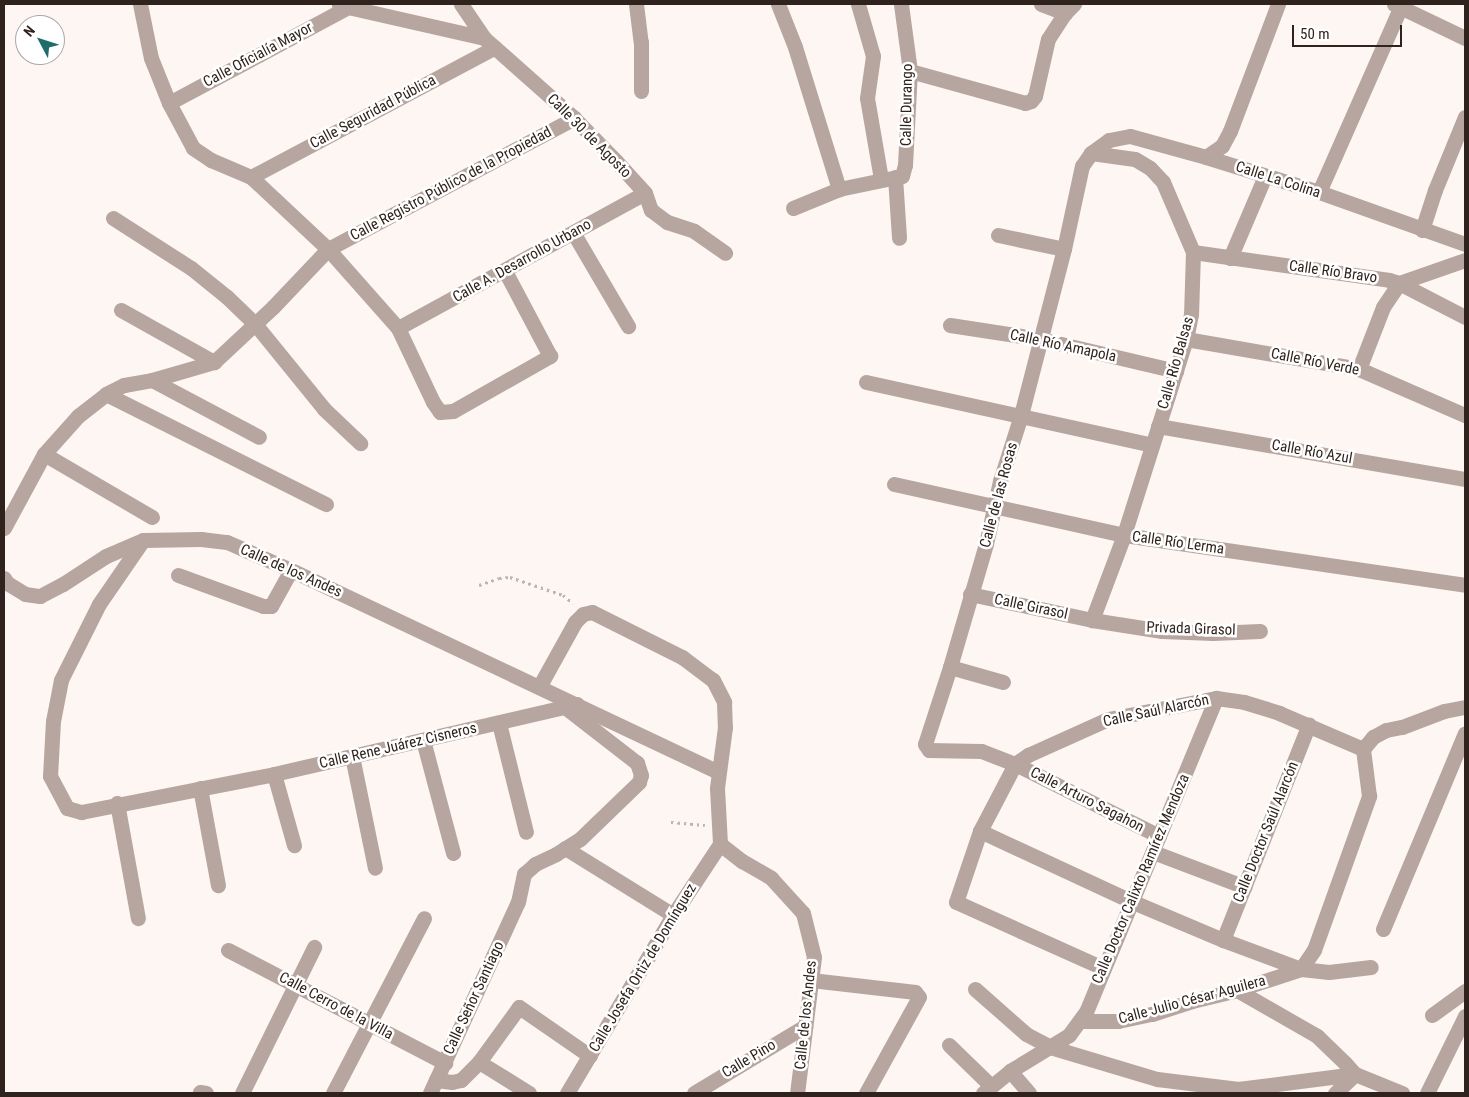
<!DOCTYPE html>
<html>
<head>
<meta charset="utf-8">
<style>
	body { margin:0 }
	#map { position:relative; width:1469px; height:1097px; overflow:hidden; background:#fef6f3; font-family:"Roboto Condensed",sans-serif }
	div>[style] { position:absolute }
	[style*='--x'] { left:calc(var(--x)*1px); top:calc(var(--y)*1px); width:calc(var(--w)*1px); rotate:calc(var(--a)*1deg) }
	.path>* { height:2.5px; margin-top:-1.25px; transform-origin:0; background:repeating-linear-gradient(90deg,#bdb3af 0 2.5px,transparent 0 6.5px) }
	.street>* { height:15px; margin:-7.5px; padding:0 7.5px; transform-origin:7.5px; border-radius:7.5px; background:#b6a69f }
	span { translate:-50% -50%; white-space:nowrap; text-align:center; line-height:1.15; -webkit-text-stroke:5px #fff; paint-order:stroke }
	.street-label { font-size:15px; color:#30231d }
	.frame { position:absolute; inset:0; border:5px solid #30231d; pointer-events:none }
	.north { position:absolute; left:15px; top:15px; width:50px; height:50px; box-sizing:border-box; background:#fff; border:1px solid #aca7a5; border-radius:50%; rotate:310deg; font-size:14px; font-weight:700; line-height:20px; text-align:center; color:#30231d }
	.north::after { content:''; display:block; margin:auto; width:18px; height:22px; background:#1f6c6c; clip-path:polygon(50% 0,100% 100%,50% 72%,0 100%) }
	.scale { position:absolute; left:1292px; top:25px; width:110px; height:22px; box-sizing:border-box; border:2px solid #30231d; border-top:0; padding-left:6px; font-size:15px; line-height:18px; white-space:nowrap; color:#30231d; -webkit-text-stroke:4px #fff; paint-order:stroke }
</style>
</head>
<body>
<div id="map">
	<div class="path">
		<i style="--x:479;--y:585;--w:21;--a:-19"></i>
		<i style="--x:499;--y:578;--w:11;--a:-5"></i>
		<i style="--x:510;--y:577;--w:56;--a:18.8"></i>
		<i style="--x:563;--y:595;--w:13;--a:39"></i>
		<i style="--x:671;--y:822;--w:34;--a:5"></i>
	</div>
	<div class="street">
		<i style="--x:140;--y:4;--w:55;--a:78.5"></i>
		<i style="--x:151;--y:58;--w:48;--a:68.2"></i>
		<i style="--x:169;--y:103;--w:51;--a:61.9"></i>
		<i style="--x:193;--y:148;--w:22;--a:34"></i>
		<i style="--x:211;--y:160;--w:43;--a:23"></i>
		<i style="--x:251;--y:177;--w:105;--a:43.1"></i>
		<i style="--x:328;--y:249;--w:106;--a:48.5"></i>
		<i style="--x:398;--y:328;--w:82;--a:64.7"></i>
		<i style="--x:433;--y:402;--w:12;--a:55"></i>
		<i style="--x:440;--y:412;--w:13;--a:-4"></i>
		<i style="--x:453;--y:411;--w:112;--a:-29.6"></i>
		<i style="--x:550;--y:356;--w:96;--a:-117.9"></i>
		<i style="--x:461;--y:4;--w:41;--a:55.9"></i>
		<i style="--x:484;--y:38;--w:120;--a:41.6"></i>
		<i style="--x:574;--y:118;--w:60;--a:45.7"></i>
		<i style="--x:616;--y:161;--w:43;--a:47.8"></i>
		<i style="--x:645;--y:193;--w:18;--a:71"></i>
		<i style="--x:651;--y:210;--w:20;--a:37"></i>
		<i style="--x:667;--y:222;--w:28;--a:18"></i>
		<i style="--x:694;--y:231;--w:38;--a:35"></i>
		<i style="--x:636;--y:4;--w:38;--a:83"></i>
		<i style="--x:641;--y:42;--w:49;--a:90"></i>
		<i style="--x:778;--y:4;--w:46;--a:68.4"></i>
		<i style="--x:795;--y:47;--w:149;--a:72.8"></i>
		<i style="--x:858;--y:4;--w:54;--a:73.9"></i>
		<i style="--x:873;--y:56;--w:42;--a:98.1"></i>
		<i style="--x:867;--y:98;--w:82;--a:80.2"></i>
		<i style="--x:1041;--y:4;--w:26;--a:21"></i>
		<i style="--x:1394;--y:4;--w:79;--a:25.6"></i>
		<i style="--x:339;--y:5;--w:149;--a:12.8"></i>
		<i style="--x:910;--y:71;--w:119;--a:15.5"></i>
		<i style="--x:1025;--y:103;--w:6;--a:-18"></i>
		<i style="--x:1031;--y:101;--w:6;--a:-51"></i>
		<i style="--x:1035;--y:96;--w:58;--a:-77.2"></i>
		<i style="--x:1048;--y:39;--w:31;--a:-57"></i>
		<i style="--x:1065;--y:13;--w:13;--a:-45"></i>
		<i style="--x:169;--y:103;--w:203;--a:-28.2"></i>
		<i style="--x:1091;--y:153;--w:44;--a:7.8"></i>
		<i style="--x:1135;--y:159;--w:17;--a:31"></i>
		<i style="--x:1150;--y:168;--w:19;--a:47"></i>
		<i style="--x:1163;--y:182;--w:76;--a:66.8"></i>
		<i style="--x:1193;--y:252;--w:62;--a:91.8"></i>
		<i style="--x:1191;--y:314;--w:25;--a:101"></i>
		<i style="--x:1186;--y:339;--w:206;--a:107.6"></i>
		<i style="--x:1124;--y:535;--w:91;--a:110.6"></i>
		<i style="--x:1206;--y:157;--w:19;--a:-35"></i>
		<i style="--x:1222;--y:146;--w:17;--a:-62"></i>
		<i style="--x:1230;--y:131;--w:136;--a:-69.3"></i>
		<i style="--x:251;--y:177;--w:276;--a:-28"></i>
		<i style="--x:895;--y:177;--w:61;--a:86.2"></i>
		<i style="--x:1319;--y:192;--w:203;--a:-66.2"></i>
		<i style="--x:793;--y:208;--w:50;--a:-22.4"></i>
		<i style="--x:839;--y:189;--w:64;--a:-11.7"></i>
		<i style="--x:902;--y:176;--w:11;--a:-75"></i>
		<i style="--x:905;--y:165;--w:94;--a:-87"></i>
		<i style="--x:910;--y:71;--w:68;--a:-97.7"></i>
		<i style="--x:113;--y:218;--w:93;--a:32.7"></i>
		<i style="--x:191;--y:268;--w:46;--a:38.9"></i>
		<i style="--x:227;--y:297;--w:39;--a:44"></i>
		<i style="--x:255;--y:324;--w:109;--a:50.9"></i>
		<i style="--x:324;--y:409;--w:50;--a:43.4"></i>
		<i style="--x:1422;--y:230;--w:42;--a:-72"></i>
		<i style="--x:1435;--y:190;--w:79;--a:-67.7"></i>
		<i style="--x:574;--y:234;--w:107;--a:59.6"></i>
		<i style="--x:998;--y:235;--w:67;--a:12"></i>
		<i style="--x:1193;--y:252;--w:198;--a:8.1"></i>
		<i style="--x:1389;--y:280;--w:10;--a:17"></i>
		<i style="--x:1399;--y:283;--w:74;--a:27.3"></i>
		<i style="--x:1230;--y:258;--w:89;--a:-66.9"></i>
		<i style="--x:121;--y:310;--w:107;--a:29.2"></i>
		<i style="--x:950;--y:325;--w:91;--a:8.8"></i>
		<i style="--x:1040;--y:339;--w:140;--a:13.2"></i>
		<i style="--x:398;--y:328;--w:281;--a:-28.7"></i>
		<i style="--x:1186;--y:339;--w:176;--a:9.8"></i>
		<i style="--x:1359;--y:369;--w:116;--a:23.5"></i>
		<i style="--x:1359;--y:369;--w:66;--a:-68.8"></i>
		<i style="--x:1383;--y:307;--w:29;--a:-56"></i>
		<i style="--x:1399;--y:283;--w:70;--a:-19.2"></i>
		<i style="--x:152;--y:380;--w:121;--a:28"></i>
		<i style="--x:866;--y:382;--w:293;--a:12.4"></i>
		<i style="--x:106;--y:394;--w:246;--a:26.6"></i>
		<i style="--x:1158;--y:426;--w:312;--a:9.8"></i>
		<i style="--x:44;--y:454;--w:125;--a:30.3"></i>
		<i style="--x:894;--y:484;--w:236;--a:12.5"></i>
		<i style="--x:1124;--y:535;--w:345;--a:8.3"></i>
		<i style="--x:4;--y:528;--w:84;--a:-61.6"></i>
		<i style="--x:44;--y:454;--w:51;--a:-48.2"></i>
		<i style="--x:78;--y:416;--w:36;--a:-38"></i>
		<i style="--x:106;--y:394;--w:20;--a:-27"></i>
		<i style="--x:124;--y:385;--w:28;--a:-10"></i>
		<i style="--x:152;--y:380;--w:65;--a:-16.2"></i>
		<i style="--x:214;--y:362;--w:81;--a:-43"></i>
		<i style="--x:273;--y:307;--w:80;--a:-46.5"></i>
		<i style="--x:328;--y:249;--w:279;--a:-28"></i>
		<i style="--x:143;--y:540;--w:78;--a:124.5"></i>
		<i style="--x:99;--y:604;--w:85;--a:116.6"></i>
		<i style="--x:61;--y:680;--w:42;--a:101"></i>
		<i style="--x:53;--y:721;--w:55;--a:93.1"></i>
		<i style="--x:50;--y:776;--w:36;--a:62"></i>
		<i style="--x:67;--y:808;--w:15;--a:16"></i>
		<i style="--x:81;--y:812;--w:197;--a:-11.1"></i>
		<i style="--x:274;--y:774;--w:311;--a:-13"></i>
		<i style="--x:178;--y:575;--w:90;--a:20"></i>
		<i style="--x:263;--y:606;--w:8;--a:0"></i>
		<i style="--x:271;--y:606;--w:41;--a:-60.9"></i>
		<i style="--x:4;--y:578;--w:6;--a:59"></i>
		<i style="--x:7;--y:583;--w:21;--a:31"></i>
		<i style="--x:25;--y:594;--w:15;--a:8"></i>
		<i style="--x:40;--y:596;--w:26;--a:-28"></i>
		<i style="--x:63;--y:584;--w:51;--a:-33.1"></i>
		<i style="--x:106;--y:556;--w:40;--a:-23.4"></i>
		<i style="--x:143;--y:540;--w:58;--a:-1"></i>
		<i style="--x:201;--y:539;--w:26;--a:7"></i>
		<i style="--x:227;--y:542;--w:70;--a:23.6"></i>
		<i style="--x:291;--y:570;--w:472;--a:25.3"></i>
		<i style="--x:970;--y:594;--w:125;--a:12"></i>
		<i style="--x:1092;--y:620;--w:71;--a:8.9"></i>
		<i style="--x:1162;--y:631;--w:51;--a:2.2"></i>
		<i style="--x:1213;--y:633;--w:47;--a:-2.4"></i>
		<i style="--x:950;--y:667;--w:55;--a:15.8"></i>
		<i style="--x:539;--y:687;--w:74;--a:-61"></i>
		<i style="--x:575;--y:622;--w:11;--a:-45"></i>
		<i style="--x:583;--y:614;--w:9;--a:-13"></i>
		<i style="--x:592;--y:612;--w:101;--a:26.6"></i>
		<i style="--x:682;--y:657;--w:39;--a:37"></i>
		<i style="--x:713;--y:680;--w:25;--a:63"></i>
		<i style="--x:724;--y:702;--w:25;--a:88"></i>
		<i style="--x:725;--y:727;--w:62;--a:97.5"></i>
		<i style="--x:717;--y:788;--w:56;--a:86.9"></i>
		<i style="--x:720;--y:844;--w:28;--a:38"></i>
		<i style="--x:742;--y:861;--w:34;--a:30"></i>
		<i style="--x:771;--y:878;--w:47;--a:47.6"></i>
		<i style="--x:803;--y:913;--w:45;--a:76"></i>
		<i style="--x:814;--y:957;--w:137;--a:97.1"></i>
		<i style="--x:499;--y:723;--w:112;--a:76.1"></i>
		<i style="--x:423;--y:740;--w:117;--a:75.1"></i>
		<i style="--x:1363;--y:749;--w:16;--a:-50"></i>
		<i style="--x:1373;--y:737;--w:15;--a:-28"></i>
		<i style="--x:1386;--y:730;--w:16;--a:-11"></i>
		<i style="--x:1402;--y:727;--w:45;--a:-20.9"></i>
		<i style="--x:1444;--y:711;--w:21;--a:-11"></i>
		<i style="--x:352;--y:756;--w:114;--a:78.4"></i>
		<i style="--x:274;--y:774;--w:74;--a:74.3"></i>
		<i style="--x:200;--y:788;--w:99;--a:79.5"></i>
		<i style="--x:117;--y:803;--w:117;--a:79.7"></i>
		<i style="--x:980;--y:831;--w:169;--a:24.9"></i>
		<i style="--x:1133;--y:902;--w:98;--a:22.9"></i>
		<i style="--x:1223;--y:940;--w:83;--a:20.4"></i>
		<i style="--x:1301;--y:969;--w:28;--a:6"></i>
		<i style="--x:1329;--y:972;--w:42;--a:-6.8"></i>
		<i style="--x:1159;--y:836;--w:161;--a:-153.4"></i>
		<i style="--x:1015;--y:764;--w:36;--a:-159"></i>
		<i style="--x:981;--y:751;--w:52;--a:-178.9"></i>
		<i style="--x:929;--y:750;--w:7;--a:-124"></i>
		<i style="--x:925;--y:744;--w:81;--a:-72"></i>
		<i style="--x:950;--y:667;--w:128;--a:-73.7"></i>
		<i style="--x:986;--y:544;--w:65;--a:-77.5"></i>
		<i style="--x:1000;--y:481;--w:69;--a:-72.3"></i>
		<i style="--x:1021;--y:415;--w:171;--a:-75.5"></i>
		<i style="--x:1064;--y:249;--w:85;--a:-77.8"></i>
		<i style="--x:1082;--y:166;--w:16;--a:-55"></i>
		<i style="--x:1091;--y:153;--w:22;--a:-36"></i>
		<i style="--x:1109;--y:140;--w:21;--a:-11"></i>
		<i style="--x:1130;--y:136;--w:79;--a:15.4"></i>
		<i style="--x:1206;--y:157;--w:118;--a:17.2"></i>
		<i style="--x:1319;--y:192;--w:155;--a:19.6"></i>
		<i style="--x:565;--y:848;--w:127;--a:31.8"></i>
		<i style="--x:1153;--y:852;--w:98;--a:20.8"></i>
		<i style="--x:1383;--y:929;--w:212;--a:-67.3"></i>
		<i style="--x:1223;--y:940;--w:232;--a:-68.3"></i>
		<i style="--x:228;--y:950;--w:245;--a:27.5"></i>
		<i style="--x:1103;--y:968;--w:161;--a:-155.8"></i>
		<i style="--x:956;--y:902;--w:75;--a:-71.3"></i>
		<i style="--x:980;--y:831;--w:76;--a:-62.4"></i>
		<i style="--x:1015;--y:764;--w:16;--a:-35"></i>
		<i style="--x:1028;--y:755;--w:88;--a:-24.2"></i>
		<i style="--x:1108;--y:719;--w:110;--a:-11"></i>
		<i style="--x:1216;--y:698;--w:28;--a:8"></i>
		<i style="--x:1244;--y:702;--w:37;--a:17"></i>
		<i style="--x:1279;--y:713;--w:91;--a:23.2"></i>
		<i style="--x:1301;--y:969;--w:23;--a:-56"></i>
		<i style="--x:1314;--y:950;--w:164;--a:-70.3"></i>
		<i style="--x:1369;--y:796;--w:47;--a:-97.3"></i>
		<i style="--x:811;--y:980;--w:105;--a:6.6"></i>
		<i style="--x:915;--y:992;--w:6;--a:51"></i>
		<i style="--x:919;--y:997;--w:110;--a:118.9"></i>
		<i style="--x:975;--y:989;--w:68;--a:41.4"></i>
		<i style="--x:1026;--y:1034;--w:27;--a:28"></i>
		<i style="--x:1050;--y:1047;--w:112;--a:16.7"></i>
		<i style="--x:1157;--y:1079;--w:82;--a:7"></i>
		<i style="--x:1238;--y:1089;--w:118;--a:-7.3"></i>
		<i style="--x:1355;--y:1074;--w:51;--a:22"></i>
		<i style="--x:1237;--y:990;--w:92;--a:29.9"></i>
		<i style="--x:1317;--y:1036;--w:39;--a:44"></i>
		<i style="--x:1345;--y:1063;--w:15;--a:48"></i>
		<i style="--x:1355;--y:1074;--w:28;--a:136"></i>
		<i style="--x:1432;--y:1015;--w:41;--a:-36"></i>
		<i style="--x:1080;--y:1021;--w:38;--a:0"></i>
		<i style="--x:1118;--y:1021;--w:35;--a:-12"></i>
		<i style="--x:1152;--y:1014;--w:42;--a:-18"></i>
		<i style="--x:1192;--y:1001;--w:46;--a:-13.7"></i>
		<i style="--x:1237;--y:990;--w:67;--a:-18.2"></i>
		<i style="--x:949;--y:1045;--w:59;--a:44.3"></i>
		<i style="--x:479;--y:1062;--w:59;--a:31.8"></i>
		<i style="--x:1010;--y:1071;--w:29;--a:49"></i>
		<i style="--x:436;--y:1080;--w:16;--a:7"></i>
		<i style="--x:452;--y:1082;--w:9;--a:-13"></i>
		<i style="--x:461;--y:1080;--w:25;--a:-45"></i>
		<i style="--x:479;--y:1062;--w:68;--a:-54"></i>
		<i style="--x:519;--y:1007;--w:86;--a:34.6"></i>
		<i style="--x:200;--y:1092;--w:6;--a:9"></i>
		<i style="--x:242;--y:1093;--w:163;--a:-63.7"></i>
		<i style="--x:333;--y:1093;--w:197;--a:-62.5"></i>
		<i style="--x:430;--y:1093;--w:210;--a:-65.3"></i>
		<i style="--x:518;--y:902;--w:29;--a:-78"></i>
		<i style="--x:524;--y:874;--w:15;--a:-42"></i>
		<i style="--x:535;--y:864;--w:23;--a:-25"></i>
		<i style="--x:556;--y:854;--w:28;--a:-32"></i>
		<i style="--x:580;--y:839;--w:82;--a:-44"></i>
		<i style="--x:639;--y:782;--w:7;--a:-74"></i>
		<i style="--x:641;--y:775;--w:13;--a:-108"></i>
		<i style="--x:637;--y:763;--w:90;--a:-142.2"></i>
		<i style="--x:567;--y:1093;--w:207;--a:-59.2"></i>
		<i style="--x:673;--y:915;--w:85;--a:-56.5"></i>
		<i style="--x:694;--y:1093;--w:130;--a:-31.1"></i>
		<i style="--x:983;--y:1093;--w:35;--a:-39"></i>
		<i style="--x:1010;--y:1071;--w:69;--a:-31.4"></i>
		<i style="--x:1069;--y:1035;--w:29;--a:-54"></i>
		<i style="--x:1086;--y:1012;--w:340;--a:-67.5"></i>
		<i style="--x:1427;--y:1093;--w:86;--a:-63.7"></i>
	</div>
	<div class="street-label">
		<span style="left:258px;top:55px;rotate:-28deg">Calle Oficialía Mayor</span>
		<span style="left:907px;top:105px;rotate:-89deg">Calle Durango</span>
		<span style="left:373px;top:112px;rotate:-28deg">Calle Seguridad Pública</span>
		<span style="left:589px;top:136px;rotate:45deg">Calle 30 de Agosto</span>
		<span style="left:1278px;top:180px;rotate:18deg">Calle La Colina</span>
		<span style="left:451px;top:184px;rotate:-28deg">Calle Registro Público de la Propiedad</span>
		<span style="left:522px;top:261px;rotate:-29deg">Calle A. Desarrollo Urbano</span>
		<span style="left:1333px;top:272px;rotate:8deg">Calle Río Bravo</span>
		<span style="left:1063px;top:346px;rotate:12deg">Calle Río Amapola</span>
		<span style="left:1315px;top:362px;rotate:11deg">Calle Río Verde</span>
		<span style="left:1176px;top:363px;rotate:-74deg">Calle Río Balsas</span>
		<span style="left:1312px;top:452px;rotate:10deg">Calle Río Azul</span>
		<span style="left:999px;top:495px;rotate:-75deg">Calle de las Rosas</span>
		<span style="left:1178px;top:543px;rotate:8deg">Calle Río Lerma</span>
		<span style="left:291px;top:571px;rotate:24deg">Calle de los Andes</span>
		<span style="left:1031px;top:607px;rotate:12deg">Calle Girasol</span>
		<span style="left:1191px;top:629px;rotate:2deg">Privada Girasol</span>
		<span style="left:1156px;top:711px;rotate:-12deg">Calle Saúl Alarcón</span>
		<span style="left:398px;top:746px;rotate:-13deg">Calle Rene Juárez Cisneros</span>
		<span style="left:1087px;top:800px;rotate:27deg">Calle Arturo Sagahon</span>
		<span style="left:1266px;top:832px;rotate:-68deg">Calle Doctor Saúl Alarcón</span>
		<span style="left:1141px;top:879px;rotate:-67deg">Calle Doctor Calixto Ramírez Mendoza</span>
		<span style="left:643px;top:968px;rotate:-59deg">Calle Josefa Ortiz de Domínguez</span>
		<span style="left:474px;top:998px;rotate:-65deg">Calle Señor Santiago</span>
		<span style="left:1192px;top:1000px;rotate:-15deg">Calle Julio César Aguilera</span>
		<span style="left:336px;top:1006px;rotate:28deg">Calle Cerro de la Villa</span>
		<span style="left:806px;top:1015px;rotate:-84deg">Calle de los Andes</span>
		<span style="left:749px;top:1059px;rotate:-31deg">Calle Pino</span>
	</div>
	<div class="frame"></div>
	<div class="north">N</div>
	<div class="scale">50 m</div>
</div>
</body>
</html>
